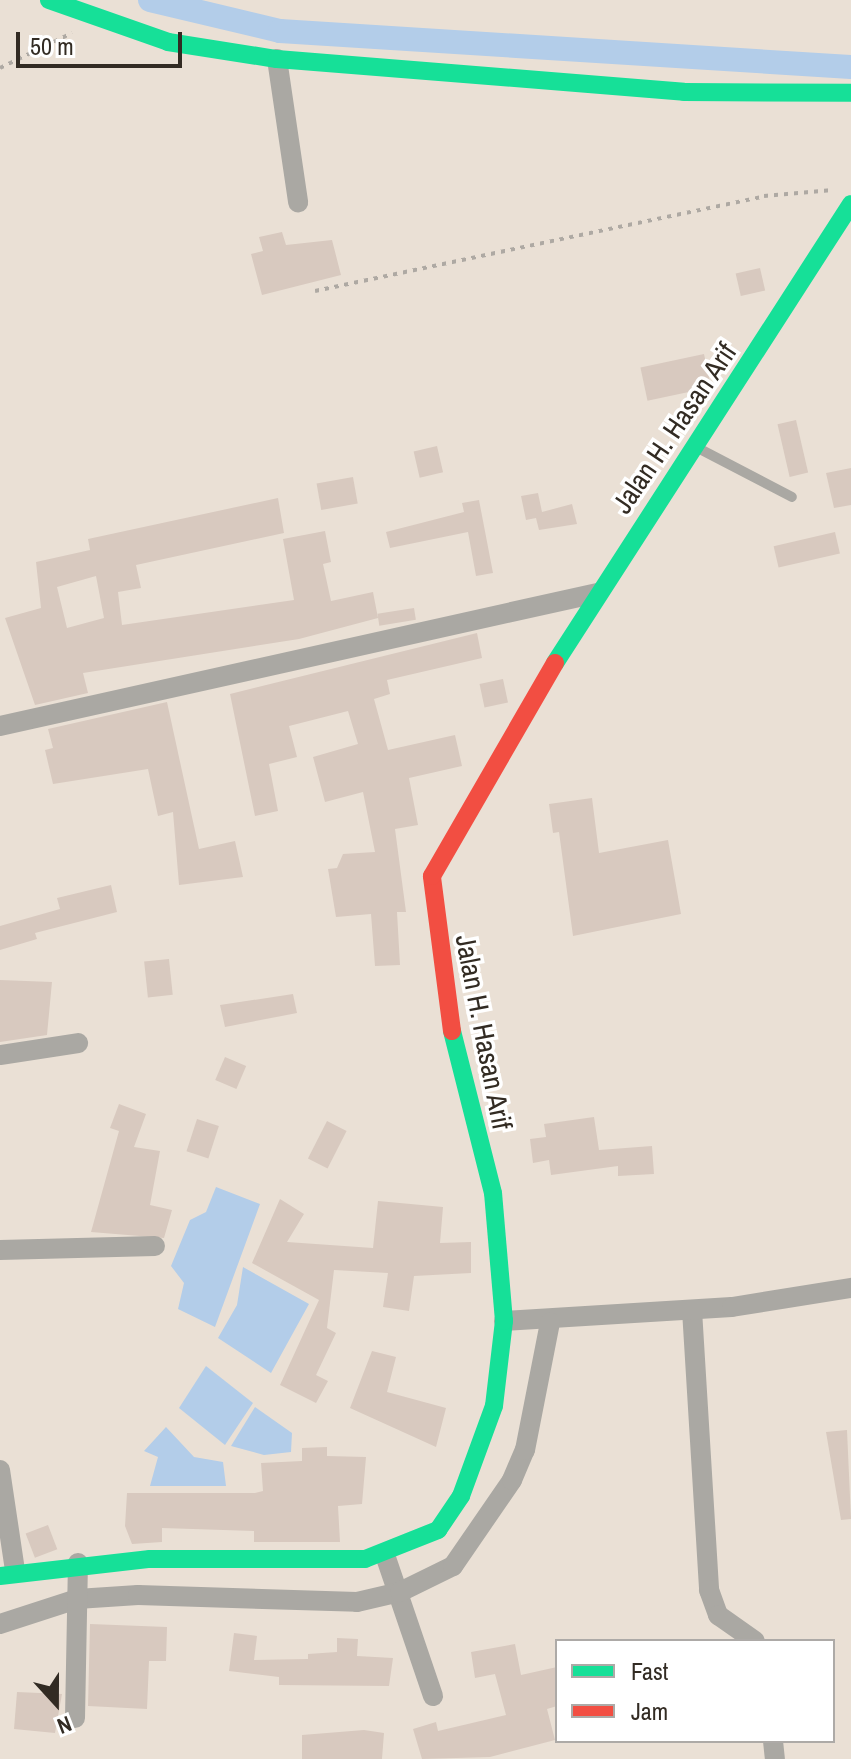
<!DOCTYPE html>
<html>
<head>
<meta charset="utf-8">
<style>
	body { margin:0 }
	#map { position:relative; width:851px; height:1759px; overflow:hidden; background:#eae0d5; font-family:"Archivo Narrow",sans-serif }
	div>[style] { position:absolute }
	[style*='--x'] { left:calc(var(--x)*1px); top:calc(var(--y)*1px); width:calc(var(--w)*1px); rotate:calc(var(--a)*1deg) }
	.water>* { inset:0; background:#b3cde9 }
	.canal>* { height:24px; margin:-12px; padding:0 12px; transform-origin:12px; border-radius:12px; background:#b3cde9 }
	.building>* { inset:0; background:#d8c9bf; transform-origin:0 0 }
	.path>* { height:4px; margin-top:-2px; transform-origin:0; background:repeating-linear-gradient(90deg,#aea9a3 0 4px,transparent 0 10px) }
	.lane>* { height:10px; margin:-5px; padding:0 5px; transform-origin:5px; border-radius:5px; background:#aaa8a3 }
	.street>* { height:20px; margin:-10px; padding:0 10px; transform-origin:10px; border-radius:10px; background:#aaa8a3 }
	.fast>* { height:18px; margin:-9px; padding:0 9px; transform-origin:9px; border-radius:9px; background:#16e098 }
	.jam>* { height:18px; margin:-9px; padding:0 9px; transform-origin:9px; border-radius:9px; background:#f24e42 }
	span { translate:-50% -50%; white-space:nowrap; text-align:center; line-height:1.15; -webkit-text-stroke:7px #fff; paint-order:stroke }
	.street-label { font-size:28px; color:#322b23 }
	.legend { position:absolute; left:555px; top:1639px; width:280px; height:104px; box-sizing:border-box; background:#fff; border:2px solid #adaaa7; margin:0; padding:10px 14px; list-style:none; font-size:24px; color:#322b23 }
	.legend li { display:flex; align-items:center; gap:16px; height:40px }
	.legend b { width:40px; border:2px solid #adaaa7 }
	.north { position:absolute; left:16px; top:1663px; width:80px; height:80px; -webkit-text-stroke:6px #fff; paint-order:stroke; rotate:159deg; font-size:22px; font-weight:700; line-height:32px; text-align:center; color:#322b23 }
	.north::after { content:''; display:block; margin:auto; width:28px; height:36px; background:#322b23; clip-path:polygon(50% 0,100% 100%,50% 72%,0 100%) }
	.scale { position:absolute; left:16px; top:32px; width:166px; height:36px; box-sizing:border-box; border:4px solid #322b23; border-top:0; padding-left:10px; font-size:24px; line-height:28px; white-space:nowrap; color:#322b23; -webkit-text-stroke:6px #fff; paint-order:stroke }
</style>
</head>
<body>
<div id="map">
	<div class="water">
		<i style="clip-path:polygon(216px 1187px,260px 1204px,215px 1327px,178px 1309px,184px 1283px,171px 1266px,190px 1220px,206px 1212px)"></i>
		<i style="clip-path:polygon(243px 1267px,309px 1304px,271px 1373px,218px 1338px,237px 1305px)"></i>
		<i style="clip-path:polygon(206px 1366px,253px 1403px,225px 1445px,179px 1408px)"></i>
		<i style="clip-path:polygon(255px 1407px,292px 1433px,291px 1452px,264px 1455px,231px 1446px)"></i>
		<i style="clip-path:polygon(166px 1427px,194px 1457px,223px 1462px,226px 1486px,150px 1486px,158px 1457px,144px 1451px)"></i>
	</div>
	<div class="canal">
		<i style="--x:150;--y:0;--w:134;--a:13.4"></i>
		<i style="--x:280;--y:31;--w:572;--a:3.61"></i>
	</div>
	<div class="building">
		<i style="clip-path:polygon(282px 232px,286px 245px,332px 240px,341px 275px,262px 295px,251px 254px,263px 251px,259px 237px)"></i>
		<i style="left:760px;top:268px;width:23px;height:25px;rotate:77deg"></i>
		<i style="left:704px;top:354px;width:34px;height:65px;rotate:78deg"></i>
		<i style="left:796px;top:420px;width:54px;height:19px;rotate:77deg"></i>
		<i style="left:437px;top:446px;width:27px;height:24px;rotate:77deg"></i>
		<i style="clip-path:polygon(851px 468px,851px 505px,834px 508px,826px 473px)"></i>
		<i style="left:353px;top:477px;width:27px;height:37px;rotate:80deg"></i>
		<i style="clip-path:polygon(538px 493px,542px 512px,572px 504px,577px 524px,539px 530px,536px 518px,526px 520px,521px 496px)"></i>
		<i style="clip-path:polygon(evenodd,278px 498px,284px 533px,136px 565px,141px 588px,118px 592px,122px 625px,294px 600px,283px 539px,325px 531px,331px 562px,323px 564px,331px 601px,373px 592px,378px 618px,299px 639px,83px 673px,88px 693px,35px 705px,5px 618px,41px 608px,36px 562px,90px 550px,88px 539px,278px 498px,96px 576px,104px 618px,67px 628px,57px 587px,96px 576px)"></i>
		<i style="clip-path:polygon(479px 500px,493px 573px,476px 576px,468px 532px,390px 548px,386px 532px,464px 512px,462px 503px)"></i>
		<i style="left:835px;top:532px;width:22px;height:63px;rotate:77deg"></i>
		<i style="left:414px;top:608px;width:12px;height:37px;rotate:81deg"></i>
		<i style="clip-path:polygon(477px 633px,482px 658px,387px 680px,390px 694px,374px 699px,388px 750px,455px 735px,462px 766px,409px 778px,418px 825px,395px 829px,406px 912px,397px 912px,400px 965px,375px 966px,371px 914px,336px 917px,328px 869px,337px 868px,343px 854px,375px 852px,363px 792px,325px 802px,313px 757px,358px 744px,348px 711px,289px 726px,297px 757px,269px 764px,278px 811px,255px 816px,230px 694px)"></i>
		<i style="left:503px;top:679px;width:24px;height:24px;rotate:78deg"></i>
		<i style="clip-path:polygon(167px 702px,199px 849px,235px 841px,243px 877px,179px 885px,173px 812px,158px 816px,148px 769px,53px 784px,45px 750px,53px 748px,48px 729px)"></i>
		<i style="clip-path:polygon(592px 798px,599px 853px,668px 840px,681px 914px,573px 936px,559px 832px,553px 833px,549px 804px)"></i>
		<i style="clip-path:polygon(111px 885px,117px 912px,35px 933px,37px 939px,0 950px,0 926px,60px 909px,57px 898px)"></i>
		<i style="left:169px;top:959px;width:36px;height:25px;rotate:84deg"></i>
		<i style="clip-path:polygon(0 980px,52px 982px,47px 1035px,0 1042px)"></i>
		<i style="clip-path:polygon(293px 994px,297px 1013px,225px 1027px,220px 1005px)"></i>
		<i style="left:225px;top:1057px;width:23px;height:25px;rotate:23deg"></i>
		<i style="clip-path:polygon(119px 1104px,146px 1114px,134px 1147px,160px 1151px,150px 1205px,172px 1210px,164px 1238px,91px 1232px,119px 1131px,110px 1128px)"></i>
		<i style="clip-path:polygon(594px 1117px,599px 1150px,652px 1146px,654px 1174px,618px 1176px,618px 1166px,551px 1175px,549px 1160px,533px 1163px,530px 1139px,546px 1137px,544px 1124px)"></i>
		<i style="left:197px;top:1119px;width:23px;height:34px;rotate:18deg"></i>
		<i style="left:327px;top:1121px;width:22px;height:42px;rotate:27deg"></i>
		<i style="clip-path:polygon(280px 1199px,304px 1214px,287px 1242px,373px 1248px,378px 1201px,443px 1207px,440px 1243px,471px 1242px,471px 1273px,414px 1276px,409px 1311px,383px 1307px,388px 1273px,334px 1270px,327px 1328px,336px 1333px,316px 1375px,328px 1381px,316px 1403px,280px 1385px,319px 1300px,252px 1263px)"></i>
		<i style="clip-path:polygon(372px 1351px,396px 1357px,387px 1392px,446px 1408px,436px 1447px,350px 1408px)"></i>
		<i style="clip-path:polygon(847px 1430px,851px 1519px,841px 1520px,826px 1432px)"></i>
		<i style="clip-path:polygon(327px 1447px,327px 1456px,366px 1457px,362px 1504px,338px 1506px,340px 1542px,254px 1542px,254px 1531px,162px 1528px,162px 1542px,132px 1544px,125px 1526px,127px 1493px,255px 1493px,263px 1491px,261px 1463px,302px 1461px,302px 1448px)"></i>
		<i style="left:48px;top:1525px;width:26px;height:24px;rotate:69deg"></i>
		<i style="clip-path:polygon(90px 1624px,167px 1627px,166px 1661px,149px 1661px,147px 1709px,88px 1706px)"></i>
		<i style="clip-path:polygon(234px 1633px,257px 1636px,254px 1660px,308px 1659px,308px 1654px,337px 1652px,337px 1638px,358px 1639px,357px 1656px,393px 1658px,389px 1686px,279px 1685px,279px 1677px,229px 1671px)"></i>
		<i style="clip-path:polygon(515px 1644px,521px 1675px,557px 1667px,557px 1706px,547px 1709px,555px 1740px,490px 1757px,422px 1759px,413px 1729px,436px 1722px,438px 1731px,506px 1715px,495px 1674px,475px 1678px,471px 1652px)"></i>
		<i style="clip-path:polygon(17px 1692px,62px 1694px,55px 1733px,14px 1729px)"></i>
		<i style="clip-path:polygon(364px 1730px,384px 1733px,382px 1759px,302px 1759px,302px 1735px)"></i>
	</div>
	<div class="path">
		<i style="--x:0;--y:68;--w:80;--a:-25.9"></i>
		<i style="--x:315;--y:291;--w:459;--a:-11.9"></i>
		<i style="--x:764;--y:196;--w:69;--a:-5"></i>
	</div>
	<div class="lane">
		<i style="--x:696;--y:447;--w:108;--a:27.5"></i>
	</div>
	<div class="street">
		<i style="--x:277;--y:59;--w:145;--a:81.6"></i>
		<i style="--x:0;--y:726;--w:612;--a:-12.56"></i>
		<i style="--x:0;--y:1055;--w:79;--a:-8.7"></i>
		<i style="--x:0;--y:1250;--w:155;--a:-1.5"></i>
		<i style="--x:692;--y:1310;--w:281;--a:86.5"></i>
		<i style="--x:709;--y:1590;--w:27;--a:70"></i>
		<i style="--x:718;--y:1615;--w:45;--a:35.1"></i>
		<i style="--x:504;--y:1321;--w:228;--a:-3.5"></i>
		<i style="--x:732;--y:1307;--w:121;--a:-9.1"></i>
		<i style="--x:0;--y:1470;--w:101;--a:81.5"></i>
		<i style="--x:385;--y:1555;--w:149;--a:71.2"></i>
		<i style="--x:0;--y:1624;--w:81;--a:-18"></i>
		<i style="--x:77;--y:1599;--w:61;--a:-3.8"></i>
		<i style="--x:138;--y:1595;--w:219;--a:1.8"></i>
		<i style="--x:357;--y:1602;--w:44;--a:-13.1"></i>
		<i style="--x:400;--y:1592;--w:59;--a:-26.1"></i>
		<i style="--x:453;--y:1566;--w:104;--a:-55.5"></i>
		<i style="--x:512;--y:1480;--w:33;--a:-67"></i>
		<i style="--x:525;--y:1450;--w:130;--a:-78.9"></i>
		<i style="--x:75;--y:1718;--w:155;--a:-88.9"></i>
		<i style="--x:773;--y:1741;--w:18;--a:84"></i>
	</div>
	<div class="fast">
		<i style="--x:49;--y:0;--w:126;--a:19.4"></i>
		<i style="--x:168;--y:42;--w:110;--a:8.9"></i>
		<i style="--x:277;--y:59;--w:408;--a:4.6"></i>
		<i style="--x:684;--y:92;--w:167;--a:0.3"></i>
		<i style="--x:555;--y:663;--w:546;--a:-57.18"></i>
		<i style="--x:0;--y:1576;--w:151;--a:-6.5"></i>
		<i style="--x:150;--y:1559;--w:215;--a:0"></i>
		<i style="--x:365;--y:1559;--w:79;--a:-21.7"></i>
		<i style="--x:438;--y:1530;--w:41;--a:-55.9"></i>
		<i style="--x:461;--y:1496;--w:96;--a:-69.9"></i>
		<i style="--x:494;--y:1406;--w:86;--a:-83.3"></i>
		<i style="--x:504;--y:1321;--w:128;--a:-94.9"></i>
		<i style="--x:493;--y:1193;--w:167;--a:-104.2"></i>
	</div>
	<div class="jam">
		<i style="--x:452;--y:1031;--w:156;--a:-97.4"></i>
		<i style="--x:432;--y:876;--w:246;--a:-60"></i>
	</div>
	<div class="street-label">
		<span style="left:674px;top:428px;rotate:-56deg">Jalan H. Hasan Arif</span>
		<span style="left:484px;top:1032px;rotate:79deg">Jalan H. Hasan Arif</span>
	</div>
	<ul class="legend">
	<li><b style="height:10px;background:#16e098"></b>Fast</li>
	<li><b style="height:10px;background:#f24e42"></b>Jam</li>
	</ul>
	<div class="north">N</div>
	<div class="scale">50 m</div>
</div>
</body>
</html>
